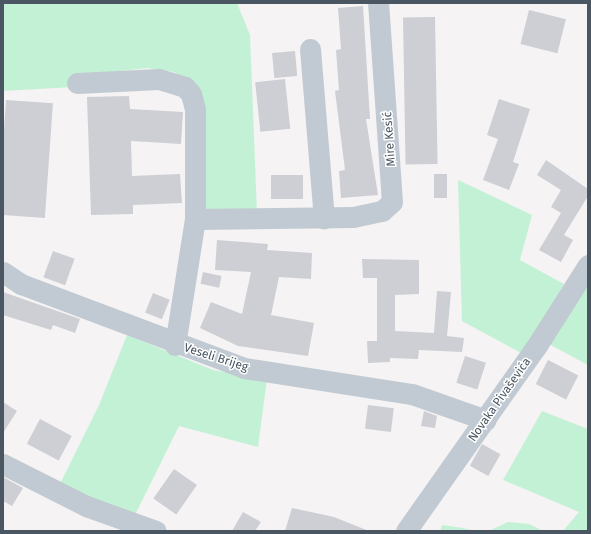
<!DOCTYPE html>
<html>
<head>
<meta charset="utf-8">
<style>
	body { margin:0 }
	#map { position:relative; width:591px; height:534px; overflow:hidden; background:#f5f3f3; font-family:"Fira Sans",sans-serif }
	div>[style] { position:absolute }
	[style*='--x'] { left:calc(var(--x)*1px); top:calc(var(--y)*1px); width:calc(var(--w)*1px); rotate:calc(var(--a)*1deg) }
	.green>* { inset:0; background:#c3f1d5 }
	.building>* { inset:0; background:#cdcfd5; transform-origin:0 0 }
	.minor>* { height:21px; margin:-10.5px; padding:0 10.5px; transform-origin:10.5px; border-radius:10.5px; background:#c1cad2 }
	span { translate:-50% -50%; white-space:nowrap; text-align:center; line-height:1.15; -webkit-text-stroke:3px #fff; paint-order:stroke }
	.street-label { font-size:12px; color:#4a5661 }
	.frame { position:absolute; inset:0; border:4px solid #4a5661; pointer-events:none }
</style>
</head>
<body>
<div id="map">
	<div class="green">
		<i style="clip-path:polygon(3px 3px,237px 3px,250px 35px,257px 213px,205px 212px,189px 81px,174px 72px,148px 68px,73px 76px,73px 87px,3px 91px)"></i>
		<i style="clip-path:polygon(458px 180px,532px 215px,520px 260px,564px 284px,523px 354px,462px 321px)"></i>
		<i style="clip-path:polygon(588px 279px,588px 365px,547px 343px)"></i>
		<i style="clip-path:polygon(127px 335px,213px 370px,267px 379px,258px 447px,179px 426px,133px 519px,59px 486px,99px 405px)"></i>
		<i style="clip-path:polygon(542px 411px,588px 429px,588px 531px,563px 531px,579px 512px,503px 480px)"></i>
		<i style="clip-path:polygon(508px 522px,529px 524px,543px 531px,489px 531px)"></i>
		<i style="clip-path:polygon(442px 525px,463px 528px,475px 531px,440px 531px)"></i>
	</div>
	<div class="building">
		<i style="clip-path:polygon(363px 6px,370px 119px,366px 119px,378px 195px,341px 198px,339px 171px,345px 170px,335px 91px,339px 90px,336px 50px,341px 49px,338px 8px)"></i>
		<i style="left:529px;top:10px;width:38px;height:35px;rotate:14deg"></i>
		<i style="left:435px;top:17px;width:147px;height:32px;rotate:89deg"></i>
		<i style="left:295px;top:51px;width:25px;height:23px;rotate:85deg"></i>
		<i style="left:285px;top:79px;width:50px;height:30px;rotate:84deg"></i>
		<i style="clip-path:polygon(129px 96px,130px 109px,183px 112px,181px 144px,131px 141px,132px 176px,180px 174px,182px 203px,133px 205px,133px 214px,91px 215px,87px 97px)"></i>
		<i style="clip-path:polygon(499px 99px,530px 109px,513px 162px,519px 164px,509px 190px,483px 180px,498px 139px,487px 135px)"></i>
		<i style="left:6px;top:100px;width:47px;height:115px;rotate:4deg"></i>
		<i style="clip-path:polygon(546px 160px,588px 189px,588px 196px,564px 235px,573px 240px,561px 262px,539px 250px,561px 213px,551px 207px,561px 190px,537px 175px)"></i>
		<i style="left:447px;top:174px;width:24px;height:13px;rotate:90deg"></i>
		<i style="left:271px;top:175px;width:32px;height:24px"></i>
		<i style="clip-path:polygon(217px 240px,268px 244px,267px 250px,312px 253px,311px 279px,279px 277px,271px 315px,314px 323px,308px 356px,238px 346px,200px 328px,211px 302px,242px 314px,251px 272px,215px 270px)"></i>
		<i style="left:53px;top:251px;width:23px;height:28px;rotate:20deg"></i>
		<i style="clip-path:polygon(362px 259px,419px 260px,419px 294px,395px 295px,395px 331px,434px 333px,437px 291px,451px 292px,447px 336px,464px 338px,462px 352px,419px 350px,418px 359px,390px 358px,390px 362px,368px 363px,367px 341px,377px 341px,377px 278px,363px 278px)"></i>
		<i style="left:203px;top:272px;width:19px;height:12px;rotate:12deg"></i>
		<i style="clip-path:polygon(3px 292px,80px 319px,75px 333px,53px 325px,51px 330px,3px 315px)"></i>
		<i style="left:153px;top:293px;width:18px;height:21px;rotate:22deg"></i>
		<i style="left:465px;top:356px;width:22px;height:28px;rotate:18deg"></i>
		<i style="left:548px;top:360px;width:34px;height:27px;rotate:27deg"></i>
		<i style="clip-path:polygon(3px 402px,17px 411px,3px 433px)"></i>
		<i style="left:368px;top:405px;width:26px;height:24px;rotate:7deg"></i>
		<i style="clip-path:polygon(424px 411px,437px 416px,435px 428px,421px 426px)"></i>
		<i style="left:40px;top:419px;width:36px;height:28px;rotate:28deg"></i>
		<i style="left:482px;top:444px;width:21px;height:25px;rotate:29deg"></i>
		<i style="left:174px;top:469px;width:28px;height:36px;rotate:35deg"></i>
		<i style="clip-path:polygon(3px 477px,23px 488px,12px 506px,3px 501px)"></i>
		<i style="clip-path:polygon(292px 508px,334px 517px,369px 531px,285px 531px)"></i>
		<i style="clip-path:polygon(243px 512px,261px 522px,255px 531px,232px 531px)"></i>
	</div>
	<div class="minor">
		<i style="--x:310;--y:49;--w:170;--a:85.3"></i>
		<i style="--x:77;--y:83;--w:82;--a:-2.8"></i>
		<i style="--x:159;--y:79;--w:27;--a:17"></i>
		<i style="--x:185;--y:87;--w:9;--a:49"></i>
		<i style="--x:191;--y:94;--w:16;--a:75"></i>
		<i style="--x:195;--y:109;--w:110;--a:90"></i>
		<i style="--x:3;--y:272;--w:22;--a:34"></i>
		<i style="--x:21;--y:284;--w:238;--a:20.6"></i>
		<i style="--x:244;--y:368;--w:170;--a:8.8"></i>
		<i style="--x:412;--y:394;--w:78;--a:19.4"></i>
		<i style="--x:175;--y:345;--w:128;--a:-81"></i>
		<i style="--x:195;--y:219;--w:158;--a:-0.7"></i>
		<i style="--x:353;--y:217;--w:30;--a:-12"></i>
		<i style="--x:382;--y:211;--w:13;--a:-42"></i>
		<i style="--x:392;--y:202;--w:199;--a:-94"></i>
		<i style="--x:3;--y:464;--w:93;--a:26.8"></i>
		<i style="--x:86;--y:506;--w:74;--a:19.7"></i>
		<i style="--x:406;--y:531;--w:225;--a:-54.8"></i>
		<i style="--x:536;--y:347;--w:97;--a:-57.6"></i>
	</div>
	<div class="street-label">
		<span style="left:390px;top:139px;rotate:-94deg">Mire Kesić</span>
		<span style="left:216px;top:358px;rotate:18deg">Veseli Brijeg</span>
		<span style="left:500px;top:400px;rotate:-55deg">Novaka Pivaševića</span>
	</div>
	<div class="frame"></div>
</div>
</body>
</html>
